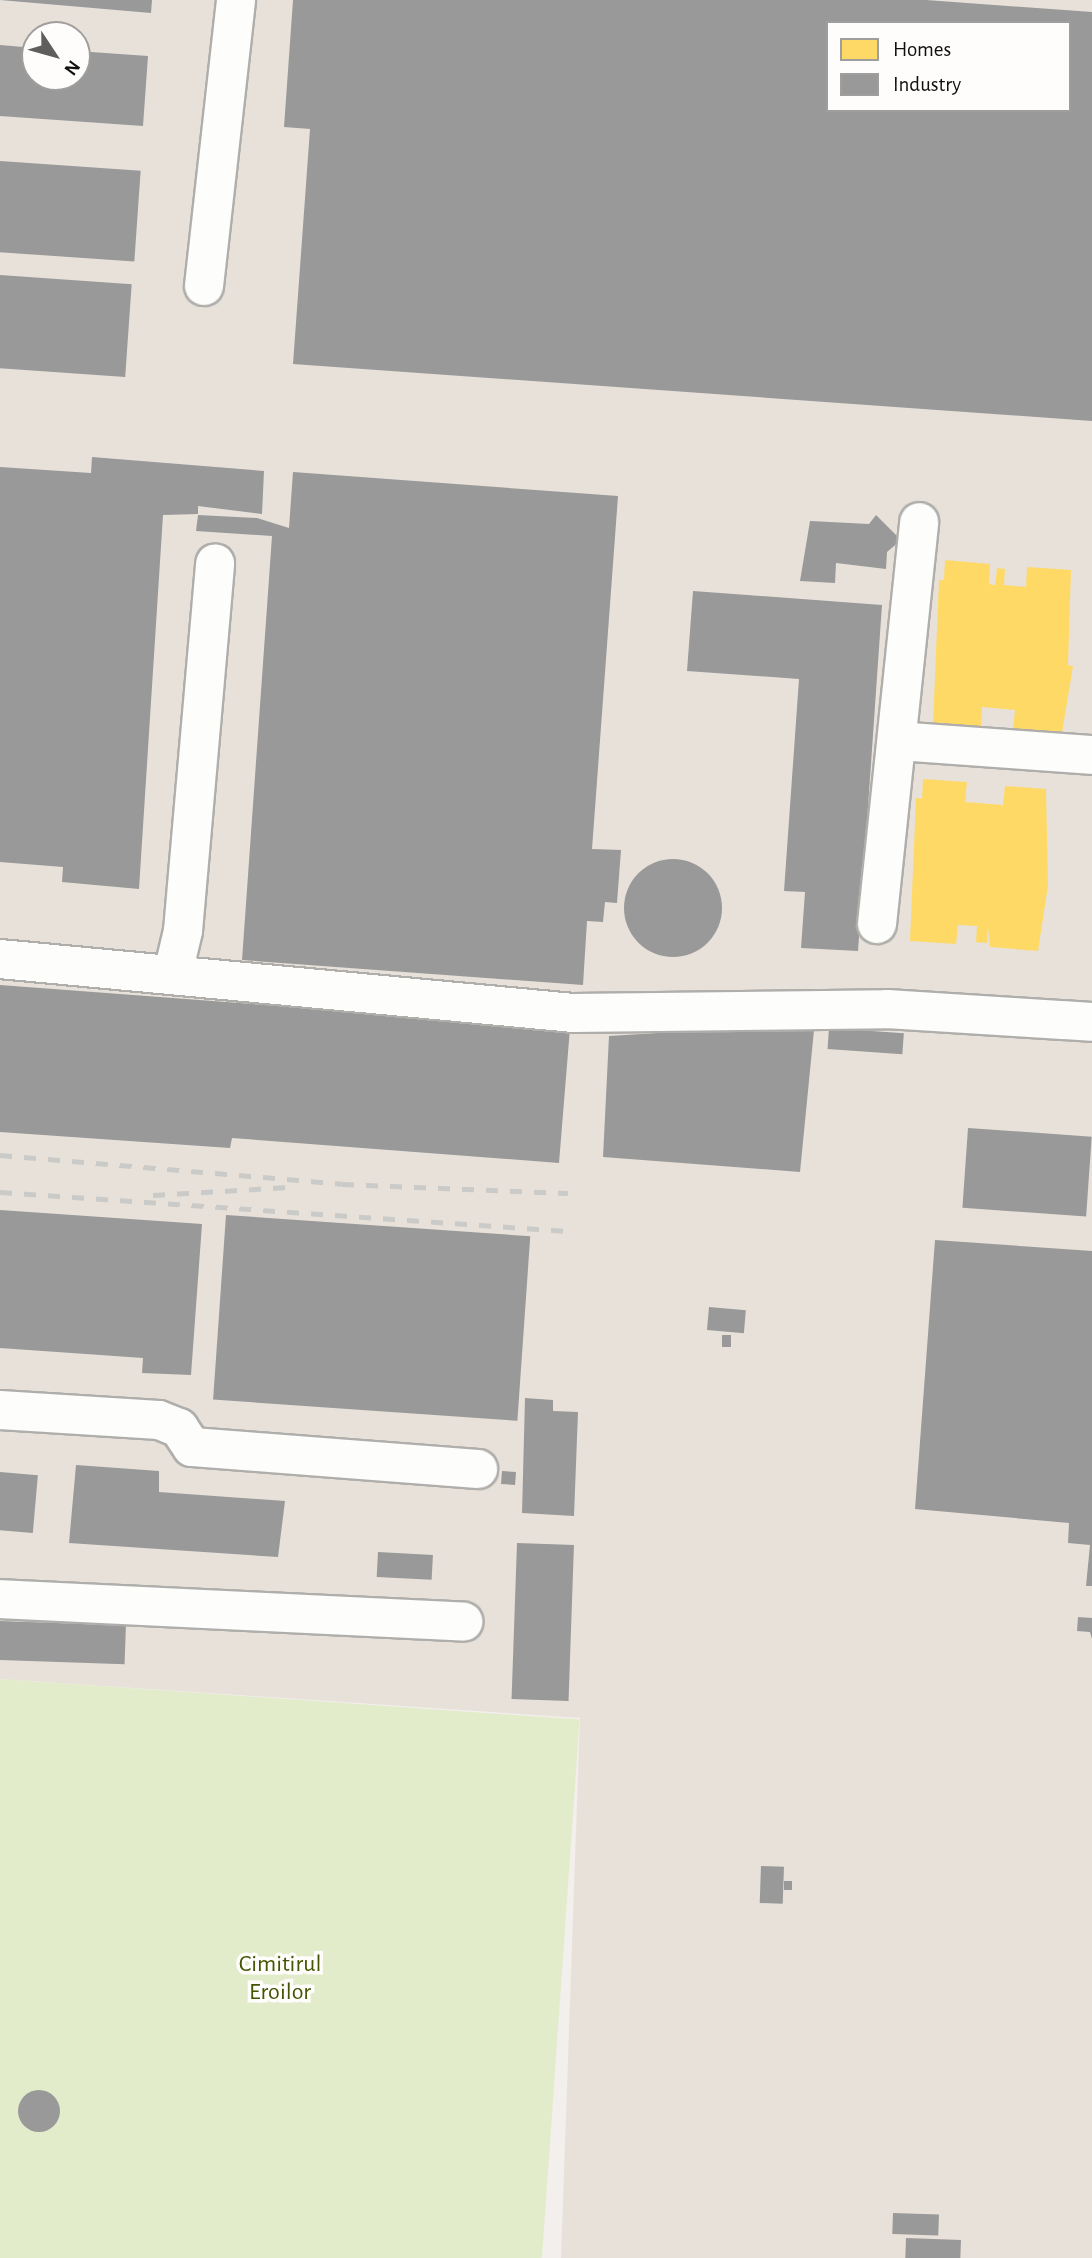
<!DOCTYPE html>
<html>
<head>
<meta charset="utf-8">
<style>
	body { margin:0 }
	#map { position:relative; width:1092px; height:2258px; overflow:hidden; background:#f2efec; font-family:"Alegreya Sans",sans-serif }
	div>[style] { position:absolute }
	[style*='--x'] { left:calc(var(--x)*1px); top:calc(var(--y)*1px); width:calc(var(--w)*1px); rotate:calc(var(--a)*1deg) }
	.built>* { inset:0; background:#e7e1da }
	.green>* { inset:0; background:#e2ebca; transform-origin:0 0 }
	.homes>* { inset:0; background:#ffd966 }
	.industry>* { inset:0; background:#999; transform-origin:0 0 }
	.round { border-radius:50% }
	.roads { filter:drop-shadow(2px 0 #afaeab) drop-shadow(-2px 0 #afaeab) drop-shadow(0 2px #afaeab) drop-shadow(0 -2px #afaeab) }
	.minor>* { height:38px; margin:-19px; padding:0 19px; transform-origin:19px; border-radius:19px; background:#fdfdfc }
	.rail>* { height:5px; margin-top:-2.5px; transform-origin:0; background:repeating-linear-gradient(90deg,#cacac8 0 12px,transparent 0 24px) }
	span { translate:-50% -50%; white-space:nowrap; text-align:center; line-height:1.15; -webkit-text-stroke:7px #fffdfb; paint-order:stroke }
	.park-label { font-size:24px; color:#435503 }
	.legend { position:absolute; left:826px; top:21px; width:245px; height:91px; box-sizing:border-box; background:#fffdfb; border:2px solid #a09e9d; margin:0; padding:9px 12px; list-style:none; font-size:21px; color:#12100f }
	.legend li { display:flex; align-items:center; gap:14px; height:35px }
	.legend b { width:35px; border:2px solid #a09e9d }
	.north { position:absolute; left:21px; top:21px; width:70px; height:70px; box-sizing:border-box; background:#fffdfb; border:2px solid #a09e9d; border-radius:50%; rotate:126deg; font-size:19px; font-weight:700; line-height:28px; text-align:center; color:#12100f }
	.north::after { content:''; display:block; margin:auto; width:24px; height:32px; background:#605e5c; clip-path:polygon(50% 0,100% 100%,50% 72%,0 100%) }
</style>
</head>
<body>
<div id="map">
	<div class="built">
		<i style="clip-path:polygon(evenodd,0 0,1092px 0,1092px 2258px,561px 2258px,580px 1718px,0 1679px,0 0,828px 23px,1069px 23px,1069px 110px,828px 110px,828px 23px,0 0,35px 35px,77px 35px,77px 77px,35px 77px,35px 35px)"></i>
	</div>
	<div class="green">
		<i style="left:0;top:1679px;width:581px;height:579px;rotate:4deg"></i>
	</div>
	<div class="homes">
		<i style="clip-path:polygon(945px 560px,990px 564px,989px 584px,995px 585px,997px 568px,1005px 569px,1004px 585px,1026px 587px,1027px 567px,1071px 570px,1068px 665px,1073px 666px,1062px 733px,1013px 730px,1015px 710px,982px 707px,981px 727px,933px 724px,939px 580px,944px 580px)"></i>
		<i style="clip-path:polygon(923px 779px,967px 782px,965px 802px,1003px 805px,1005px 786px,1046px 789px,1048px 885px,1038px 951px,990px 947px,988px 927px,987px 943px,976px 942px,977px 926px,958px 925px,956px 944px,910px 941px,916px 798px,922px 799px)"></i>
	</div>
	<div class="industry">
		<i style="clip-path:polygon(0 0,152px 0,151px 13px)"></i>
		<i style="clip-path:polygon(evenodd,293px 0,926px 0,1092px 12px,1092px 421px,293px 364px,310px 129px,284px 127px,293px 0,828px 23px,1069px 23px,1069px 110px,828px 110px,828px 23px)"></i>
		<i style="clip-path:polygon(0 45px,35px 48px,35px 77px,77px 77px,77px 51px,148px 56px,143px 126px,0 116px)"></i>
		<i style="left:0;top:161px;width:141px;height:91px;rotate:4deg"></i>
		<i style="left:0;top:275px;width:132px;height:93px;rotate:4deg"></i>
		<i style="clip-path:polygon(92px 457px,264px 471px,262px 514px,198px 506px,198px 514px,163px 515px,139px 889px,62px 882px,63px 867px,0 862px,0 467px,91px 473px)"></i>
		<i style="clip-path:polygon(293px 472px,618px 496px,592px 849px,621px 850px,617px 903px,605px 902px,603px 922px,587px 921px,583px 985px,242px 960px,272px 536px,196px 531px,198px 515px,257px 518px,289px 528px)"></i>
		<i style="clip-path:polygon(876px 515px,901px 540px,887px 552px,886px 569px,836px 563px,835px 583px,800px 581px,810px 521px,869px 524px)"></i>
		<i style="clip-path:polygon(693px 591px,882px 605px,858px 951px,801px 948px,805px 892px,784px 891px,799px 679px,687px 671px)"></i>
		<i class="round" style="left:624px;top:859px;width:98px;height:98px"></i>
		<i style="clip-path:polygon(0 985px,570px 1028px,559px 1163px,232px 1138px,230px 1148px,0 1132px)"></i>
		<i style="clip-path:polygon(756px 1027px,814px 1030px,800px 1172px,603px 1157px,609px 1036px)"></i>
		<i style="left:829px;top:1028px;width:75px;height:21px;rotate:4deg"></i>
		<i style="left:968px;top:1128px;width:124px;height:80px;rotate:4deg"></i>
		<i style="clip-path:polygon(0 1210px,202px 1224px,191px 1375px,142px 1373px,143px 1358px,0 1348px)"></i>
		<i style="left:226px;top:1215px;width:305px;height:185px;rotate:4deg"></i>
		<i style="clip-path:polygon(935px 1240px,1092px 1251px,1092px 1586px,1086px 1586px,1090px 1545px,1068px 1543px,1069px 1523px,915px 1509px)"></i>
		<i style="left:709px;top:1307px;width:37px;height:23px;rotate:5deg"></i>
		<i style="left:722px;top:1335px;width:9px;height:12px"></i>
		<i style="clip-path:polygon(525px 1398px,553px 1400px,553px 1411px,578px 1412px,574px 1516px,522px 1513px)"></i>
		<i style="clip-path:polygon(76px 1465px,159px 1471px,159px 1492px,285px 1501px,278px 1557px,69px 1543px)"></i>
		<i style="left:502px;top:1471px;width:14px;height:13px;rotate:4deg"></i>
		<i style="left:0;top:1472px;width:38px;height:58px;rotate:5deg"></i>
		<i style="left:517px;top:1543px;width:57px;height:156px;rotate:2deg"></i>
		<i style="left:378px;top:1552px;width:55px;height:25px;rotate:3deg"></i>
		<i style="clip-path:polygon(1078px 1617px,1092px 1618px,1092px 1639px,1090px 1632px,1077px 1631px)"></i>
		<i style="left:0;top:1621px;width:126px;height:39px;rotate:2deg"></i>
		<i style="left:761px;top:1866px;width:23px;height:37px;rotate:2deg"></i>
		<i style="left:784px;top:1881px;width:8px;height:9px"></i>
		<i class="round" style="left:18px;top:2090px;width:42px;height:42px"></i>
		<i style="left:893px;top:2213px;width:46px;height:21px;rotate:2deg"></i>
		<i style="left:906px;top:2238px;width:55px;height:20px;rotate:2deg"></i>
	</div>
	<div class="roads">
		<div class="minor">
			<i style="--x:204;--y:286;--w:288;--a:-83.6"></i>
			<i style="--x:897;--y:741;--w:196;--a:4.1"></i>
			<i style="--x:877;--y:924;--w:404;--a:-84"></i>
			<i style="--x:0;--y:959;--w:576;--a:5.38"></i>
			<i style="--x:573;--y:1013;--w:314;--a:-0.7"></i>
			<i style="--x:887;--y:1009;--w:205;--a:3.6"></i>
			<i style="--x:173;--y:973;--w:43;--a:-76.6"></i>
			<i style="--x:183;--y:931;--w:369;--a:-85"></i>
			<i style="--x:0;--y:1410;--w:159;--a:3.6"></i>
			<i style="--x:159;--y:1420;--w:22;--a:22"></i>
			<i style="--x:179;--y:1428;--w:23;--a:56"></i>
			<i style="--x:192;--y:1447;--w:287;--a:4.4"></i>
			<i style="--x:0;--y:1599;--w:464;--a:2.8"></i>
		</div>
	</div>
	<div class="rail">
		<i style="--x:0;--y:1155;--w:343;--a:4.8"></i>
		<i style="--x:342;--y:1184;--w:226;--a:2.3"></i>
		<i style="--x:0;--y:1192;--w:569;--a:3.93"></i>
		<i style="--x:153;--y:1195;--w:136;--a:-3.4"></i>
	</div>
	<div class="park-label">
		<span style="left:280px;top:1979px">Cimitirul<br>Eroilor</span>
	</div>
	<ul class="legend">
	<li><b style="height:19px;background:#ffd966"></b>Homes</li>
	<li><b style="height:19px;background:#999"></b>Industry</li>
	</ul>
	<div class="north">N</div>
</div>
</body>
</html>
